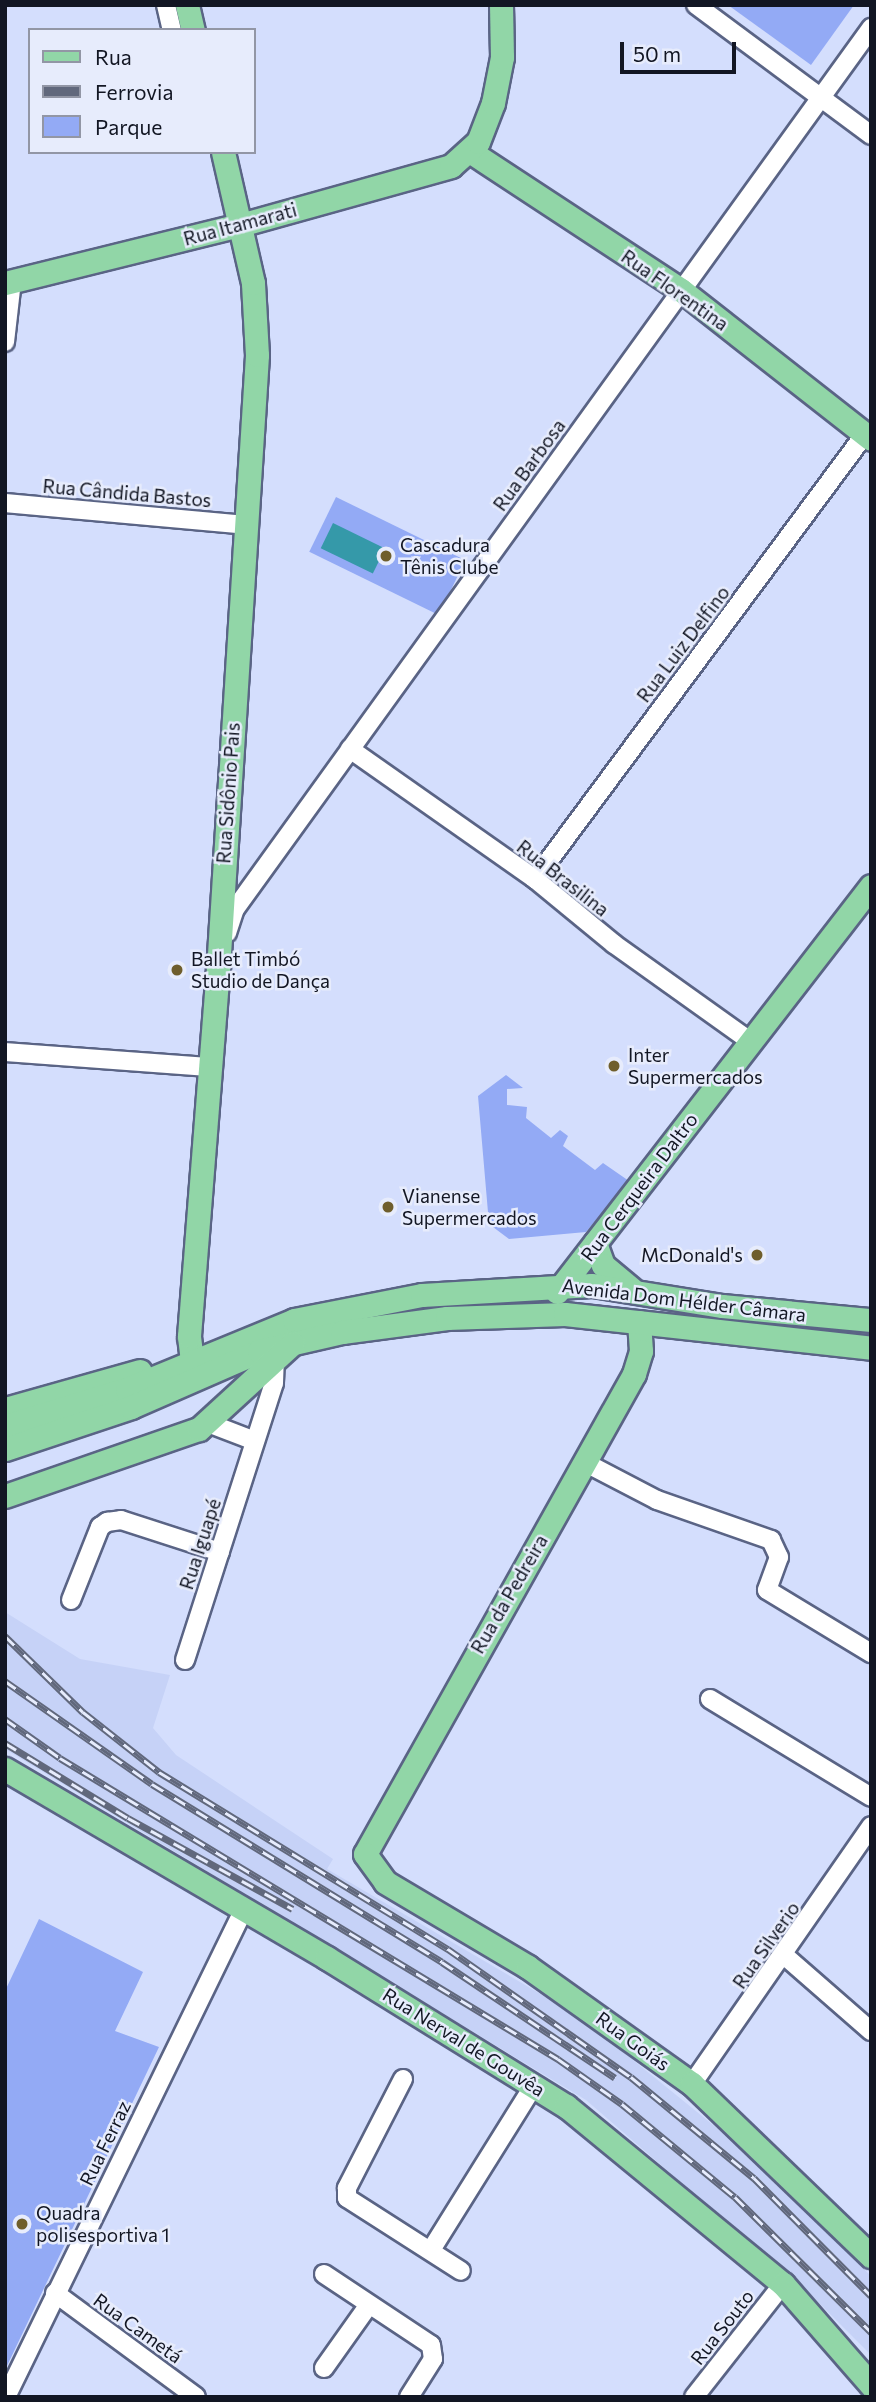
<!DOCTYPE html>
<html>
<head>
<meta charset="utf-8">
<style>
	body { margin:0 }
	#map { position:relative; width:876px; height:2402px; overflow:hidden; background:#d4defd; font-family:Commissioner,sans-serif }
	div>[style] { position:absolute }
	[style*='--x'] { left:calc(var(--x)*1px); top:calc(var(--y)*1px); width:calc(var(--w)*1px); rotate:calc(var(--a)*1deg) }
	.built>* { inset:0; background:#c6d2f7 }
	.green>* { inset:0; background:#93aaf5; transform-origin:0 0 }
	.water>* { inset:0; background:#3599a9; transform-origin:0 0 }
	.roads { filter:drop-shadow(2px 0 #5a6485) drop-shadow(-2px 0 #5a6485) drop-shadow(0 2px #5a6485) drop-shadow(0 -2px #5a6485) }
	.minor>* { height:18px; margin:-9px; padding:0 9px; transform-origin:9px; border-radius:9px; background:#fff }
	.major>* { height:23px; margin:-11.5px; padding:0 11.5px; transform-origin:11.5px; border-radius:11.5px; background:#91d6a7 }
	.rail>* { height:7px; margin-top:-3.5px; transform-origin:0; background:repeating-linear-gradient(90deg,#e7ecfc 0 13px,#61687c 0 26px); box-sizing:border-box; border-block:2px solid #61687c }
	.dots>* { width:19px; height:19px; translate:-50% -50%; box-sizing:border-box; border:4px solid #e7ecfc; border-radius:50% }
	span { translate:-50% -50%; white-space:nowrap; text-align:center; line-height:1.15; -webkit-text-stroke:5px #e7ecfc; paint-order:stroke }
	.street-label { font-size:19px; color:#121623 }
	.poi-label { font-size:19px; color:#121623 }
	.left { translate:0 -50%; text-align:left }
	.right { translate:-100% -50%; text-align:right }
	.frame { position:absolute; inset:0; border:7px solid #121623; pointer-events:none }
	.legend { position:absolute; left:28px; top:28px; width:228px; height:126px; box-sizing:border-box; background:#e7ecfc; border:2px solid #9296a5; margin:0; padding:9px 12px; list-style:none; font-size:21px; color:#121623 }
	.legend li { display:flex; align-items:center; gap:14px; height:35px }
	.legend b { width:35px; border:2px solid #9296a5 }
	.scale { position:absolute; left:620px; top:42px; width:116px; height:32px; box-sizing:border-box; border:4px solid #121623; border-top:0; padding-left:9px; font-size:21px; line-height:24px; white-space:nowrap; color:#121623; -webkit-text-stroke:5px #e7ecfc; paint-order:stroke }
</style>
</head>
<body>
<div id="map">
	<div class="built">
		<i style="clip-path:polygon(5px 1612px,80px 1659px,170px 1675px,153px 1728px,176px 1755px,333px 1859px,327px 1869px,580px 2017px,718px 2129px,871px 2276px,871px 2355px,810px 2294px,586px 2100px,5px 1749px)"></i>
	</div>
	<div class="green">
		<i style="clip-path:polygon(728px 5px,854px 5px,811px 65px)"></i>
		<i style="left:336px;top:497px;width:144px;height:61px;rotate:26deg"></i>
		<i style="clip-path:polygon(506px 1075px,523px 1088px,507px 1089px,507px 1105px,527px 1107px,526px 1118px,551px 1138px,560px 1130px,568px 1136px,563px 1146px,595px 1170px,603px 1163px,629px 1181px,586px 1232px,509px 1239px,489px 1224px,478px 1096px)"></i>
		<i style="clip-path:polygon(39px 1919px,143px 1972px,115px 2031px,159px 2047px,5px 2370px,5px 1991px)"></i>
	</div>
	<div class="water">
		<i style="left:333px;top:523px;width:58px;height:28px;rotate:26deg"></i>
	</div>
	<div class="roads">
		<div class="minor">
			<i style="--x:166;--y:5;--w:26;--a:77"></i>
			<i style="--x:696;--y:5;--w:218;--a:36.6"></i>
			<i style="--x:5;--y:342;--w:61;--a:-83.5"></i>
			<i style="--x:5;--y:503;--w:241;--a:5.2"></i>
			<i style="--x:350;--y:749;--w:226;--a:35.1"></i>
			<i style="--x:535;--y:879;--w:102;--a:39.4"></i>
			<i style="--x:614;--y:944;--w:167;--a:35.5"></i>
			<i style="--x:535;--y:879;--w:554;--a:-53.44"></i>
			<i style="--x:227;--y:933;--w:25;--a:-72"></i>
			<i style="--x:235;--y:909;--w:1087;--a:-54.17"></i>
			<i style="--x:5;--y:1052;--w:205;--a:4.2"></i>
			<i style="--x:208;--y:1423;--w:50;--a:21"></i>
			<i style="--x:584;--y:1462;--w:82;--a:27.5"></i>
			<i style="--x:657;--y:1500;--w:121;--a:19.3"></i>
			<i style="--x:771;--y:1540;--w:19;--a:65"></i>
			<i style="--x:779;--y:1557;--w:35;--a:110"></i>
			<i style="--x:767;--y:1590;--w:122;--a:31.2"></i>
			<i style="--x:71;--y:1600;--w:79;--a:-68.3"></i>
			<i style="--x:100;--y:1527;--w:9;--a:-36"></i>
			<i style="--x:107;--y:1522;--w:14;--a:-8"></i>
			<i style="--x:121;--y:1520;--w:104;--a:17.9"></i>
			<i style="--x:185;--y:1660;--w:291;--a:-72.2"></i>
			<i style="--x:274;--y:1383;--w:23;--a:-88"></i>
			<i style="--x:710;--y:1699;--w:188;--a:31.3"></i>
			<i style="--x:785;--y:1956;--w:114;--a:41.1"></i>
			<i style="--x:403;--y:2079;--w:123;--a:117.2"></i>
			<i style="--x:347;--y:2188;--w:10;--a:90"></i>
			<i style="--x:347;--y:2198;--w:135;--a:32.6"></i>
			<i style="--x:692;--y:2084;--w:314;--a:-55.2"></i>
			<i style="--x:431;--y:2250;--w:195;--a:-58"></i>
			<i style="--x:324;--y:2274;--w:128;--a:33.6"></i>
			<i style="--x:431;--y:2345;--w:14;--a:82"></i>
			<i style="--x:433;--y:2359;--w:45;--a:122.3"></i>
			<i style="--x:55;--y:2293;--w:175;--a:36.4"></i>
			<i style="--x:324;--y:2368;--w:76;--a:-54.6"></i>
			<i style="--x:6;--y:2397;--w:543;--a:-64"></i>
			<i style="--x:694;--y:2397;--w:144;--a:-51.8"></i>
		</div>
		<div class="major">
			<i style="--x:187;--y:5;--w:26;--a:77"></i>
			<i style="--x:471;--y:152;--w:251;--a:33.3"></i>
			<i style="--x:681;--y:290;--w:241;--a:38.1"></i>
			<i style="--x:5;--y:283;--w:242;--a:-13.9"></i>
			<i style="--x:240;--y:225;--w:219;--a:-15.6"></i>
			<i style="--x:451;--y:166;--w:36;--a:-42"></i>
			<i style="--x:478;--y:142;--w:42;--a:-69"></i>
			<i style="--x:493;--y:103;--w:47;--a:-78.9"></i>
			<i style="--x:502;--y:57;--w:52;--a:-91.1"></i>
			<i style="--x:595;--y:1243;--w:23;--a:70"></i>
			<i style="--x:603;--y:1265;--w:38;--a:40"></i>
			<i style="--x:557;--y:1292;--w:513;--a:-52.28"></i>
			<i style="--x:639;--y:1322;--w:29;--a:86"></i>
			<i style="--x:641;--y:1351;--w:24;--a:107"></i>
			<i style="--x:634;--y:1374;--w:550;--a:119.27"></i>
			<i style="--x:365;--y:1854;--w:34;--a:54"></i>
			<i style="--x:385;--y:1882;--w:166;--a:30.7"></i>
			<i style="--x:528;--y:1967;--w:201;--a:35.5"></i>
			<i style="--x:692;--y:2084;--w:248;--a:43.9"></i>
			<i style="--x:192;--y:1361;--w:25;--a:-97"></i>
			<i style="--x:189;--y:1336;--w:367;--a:-85.5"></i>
			<i style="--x:218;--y:970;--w:616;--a:-86.37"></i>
			<i style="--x:257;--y:355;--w:72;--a:-93.2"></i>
			<i style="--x:253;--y:283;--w:134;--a:-102.9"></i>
			<i style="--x:5;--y:1409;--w:140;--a:-15.7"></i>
			<i style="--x:5;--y:1426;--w:127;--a:-16.9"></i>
			<i style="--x:127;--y:1389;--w:181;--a:-22.4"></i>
			<i style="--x:294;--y:1320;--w:130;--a:-11.1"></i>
			<i style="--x:422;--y:1295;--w:170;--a:-3.4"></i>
			<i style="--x:592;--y:1285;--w:132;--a:9.2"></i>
			<i style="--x:722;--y:1306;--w:150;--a:5.4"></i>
			<i style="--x:5;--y:1449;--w:133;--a:-18.4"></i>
			<i style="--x:131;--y:1407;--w:140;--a:-23.6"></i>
			<i style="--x:259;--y:1351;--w:85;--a:-12.9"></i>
			<i style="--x:342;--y:1332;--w:106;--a:-7.6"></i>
			<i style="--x:447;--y:1318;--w:118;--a:-1.9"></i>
			<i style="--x:565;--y:1314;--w:308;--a:6.3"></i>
			<i style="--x:5;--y:1496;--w:205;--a:-19.1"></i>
			<i style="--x:199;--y:1429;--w:127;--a:-42.5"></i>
			<i style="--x:5;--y:1769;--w:373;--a:30.4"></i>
			<i style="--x:327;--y:1958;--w:281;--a:31.8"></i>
			<i style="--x:566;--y:2106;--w:281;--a:39.4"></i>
			<i style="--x:783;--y:2284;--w:134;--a:48.9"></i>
		</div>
	</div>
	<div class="rail">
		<i style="--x:5;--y:1636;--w:109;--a:44.3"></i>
		<i style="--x:83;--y:1712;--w:97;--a:38.3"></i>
		<i style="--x:159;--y:1772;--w:339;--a:31.5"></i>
		<i style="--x:448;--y:1949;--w:223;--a:35"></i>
		<i style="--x:631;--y:2077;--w:159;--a:39.4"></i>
		<i style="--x:754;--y:2178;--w:166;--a:45.2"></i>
		<i style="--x:5;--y:1681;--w:179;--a:35"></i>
		<i style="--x:152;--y:1784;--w:340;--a:31.5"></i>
		<i style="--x:442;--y:1962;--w:208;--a:33.8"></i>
		<i style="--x:5;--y:1719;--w:67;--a:35.3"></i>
		<i style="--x:60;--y:1758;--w:582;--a:31.15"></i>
		<i style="--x:558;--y:2059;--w:78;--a:35.1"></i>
		<i style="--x:622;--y:2104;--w:146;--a:39.5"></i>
		<i style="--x:735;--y:2197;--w:192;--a:44.8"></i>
		<i style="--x:5;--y:1743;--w:144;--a:31.4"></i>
		<i style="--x:128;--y:1818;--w:188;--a:28.9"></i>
	</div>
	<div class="dots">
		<i style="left:386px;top:556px;background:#6f5e2c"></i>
		<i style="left:177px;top:970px;background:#6f5e2c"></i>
		<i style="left:614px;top:1066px;background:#6f5e2c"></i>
		<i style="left:388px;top:1207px;background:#6f5e2c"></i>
		<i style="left:757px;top:1255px;background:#6f5e2c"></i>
		<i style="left:22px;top:2224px;background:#6f5e2c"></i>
	</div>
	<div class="street-label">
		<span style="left:240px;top:224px;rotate:-15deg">Rua Itamarati</span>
		<span style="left:675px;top:290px;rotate:35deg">Rua Florentina</span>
		<span style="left:529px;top:465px;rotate:-54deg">Rua Barbosa</span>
		<span style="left:127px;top:493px;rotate:5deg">Rua Cândida Bastos</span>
		<span style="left:683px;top:644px;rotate:-53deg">Rua Luiz Delfino</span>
		<span style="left:228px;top:793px;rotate:-86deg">Rua Sidônio Pais</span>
		<span style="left:563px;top:878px;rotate:38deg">Rua Brasilina</span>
		<span style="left:639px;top:1187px;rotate:-53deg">Rua Cerqueira Daltro</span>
		<span style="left:684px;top:1300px;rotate:7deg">Avenida Dom Hélder Câmara</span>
		<span style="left:200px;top:1544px;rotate:-72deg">Rua Iguapé</span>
		<span style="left:509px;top:1594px;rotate:-60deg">Rua da Pedreira</span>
		<span style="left:766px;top:1945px;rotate:-55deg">Rua Silverio</span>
		<span style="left:633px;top:2041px;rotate:36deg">Rua Goiás</span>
		<span style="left:464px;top:2042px;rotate:32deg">Rua Nerval de Gouvêa</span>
		<span style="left:105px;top:2143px;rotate:-64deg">Rua Ferraz</span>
		<span style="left:722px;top:2327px;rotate:-52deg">Rua Souto</span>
		<span style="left:138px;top:2328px;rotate:36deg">Rua Cametá</span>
	</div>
	<div class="poi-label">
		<span class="left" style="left:400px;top:556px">Cascadura<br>Tênis Clube</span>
		<span class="left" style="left:191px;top:970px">Ballet Timbó<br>Studio de Dança</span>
		<span class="left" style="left:628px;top:1066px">Inter<br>Supermercados</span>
		<span class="left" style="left:402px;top:1207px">Vianense<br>Supermercados</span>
		<span class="right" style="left:743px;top:1255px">McDonald's</span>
		<span class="left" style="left:36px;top:2224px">Quadra<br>polisesportiva 1</span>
	</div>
	<div class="frame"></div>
	<ul class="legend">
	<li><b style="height:9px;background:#91d6a7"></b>Rua</li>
	<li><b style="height:9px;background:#61687c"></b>Ferrovia</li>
	<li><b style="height:19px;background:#93aaf5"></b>Parque</li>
	</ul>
	<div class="scale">50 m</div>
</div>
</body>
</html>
